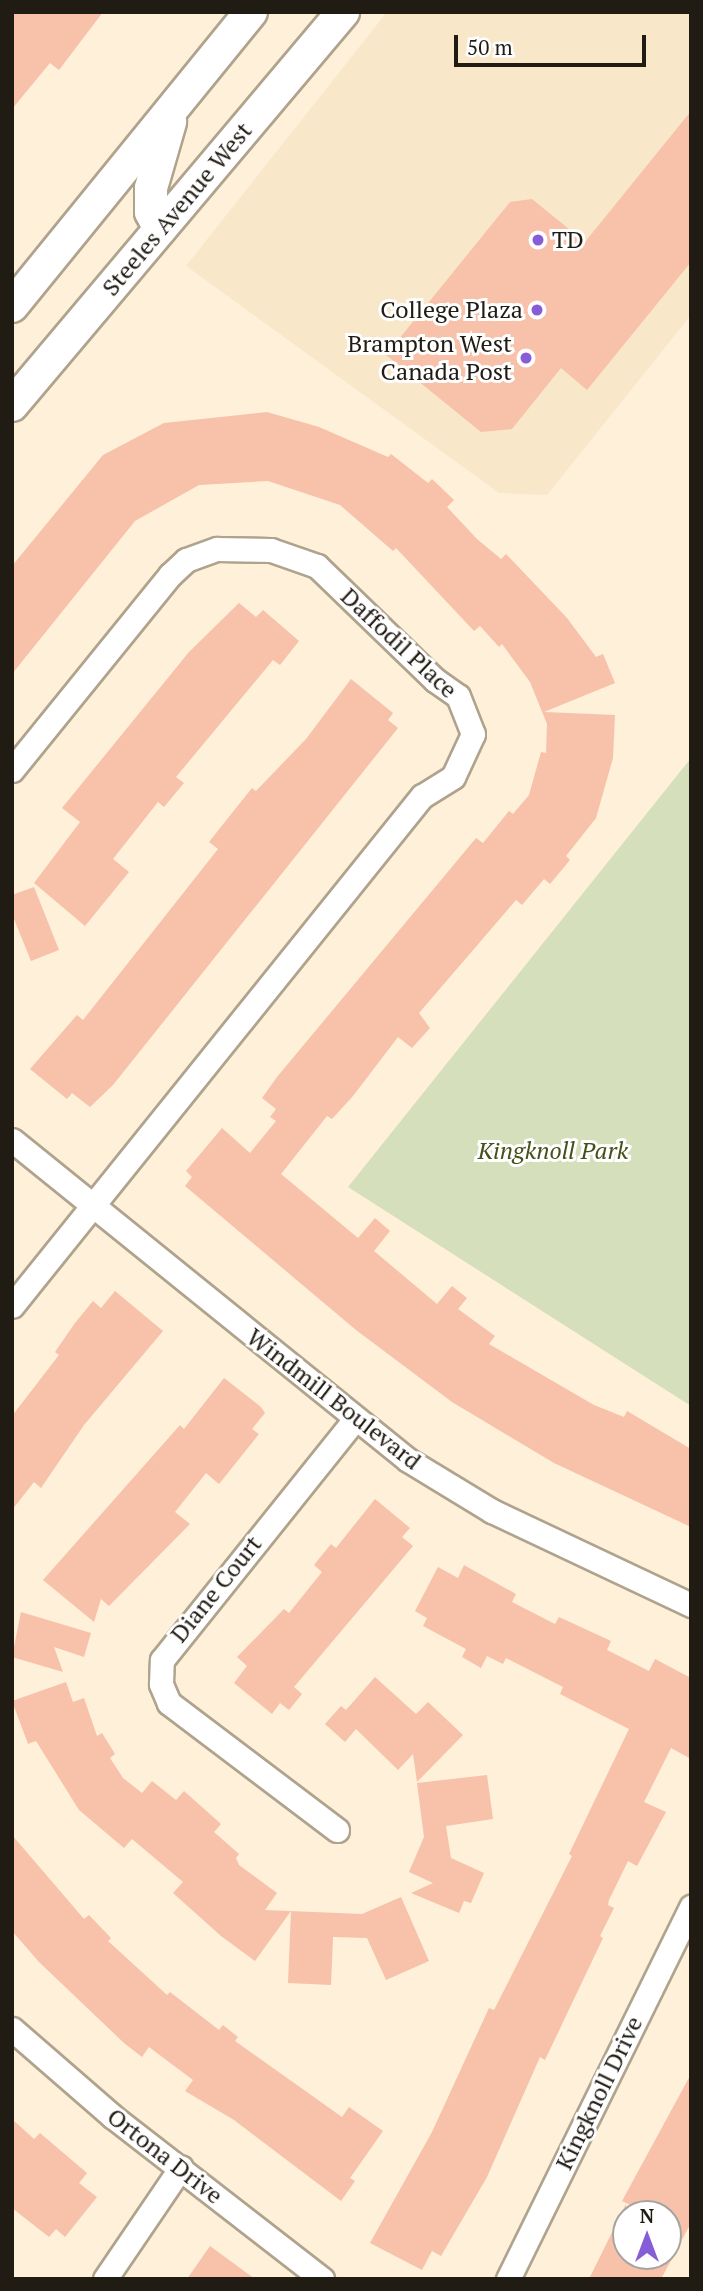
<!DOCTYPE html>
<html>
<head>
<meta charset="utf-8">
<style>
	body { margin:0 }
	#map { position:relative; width:703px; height:2291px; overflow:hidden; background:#fef0d9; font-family:"PT Serif",serif }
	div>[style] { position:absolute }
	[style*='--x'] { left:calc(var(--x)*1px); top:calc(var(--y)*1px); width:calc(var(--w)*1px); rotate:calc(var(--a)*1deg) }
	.built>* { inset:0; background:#f9e7c9 }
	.green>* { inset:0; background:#d5dfbc }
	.building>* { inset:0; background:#f7c1aa }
	.roads { filter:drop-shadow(2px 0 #b0a38d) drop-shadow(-2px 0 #b0a38d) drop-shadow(0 2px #b0a38d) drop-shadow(0 -2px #b0a38d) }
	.minor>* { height:23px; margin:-11.5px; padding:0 11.5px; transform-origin:11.5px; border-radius:11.5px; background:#fff }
	.secondary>* { height:32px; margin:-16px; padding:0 16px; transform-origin:16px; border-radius:16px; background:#fff }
	.dots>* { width:19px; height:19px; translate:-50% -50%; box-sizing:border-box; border:4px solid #fff; border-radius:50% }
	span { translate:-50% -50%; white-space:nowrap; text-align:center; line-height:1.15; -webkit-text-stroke:6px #fff; paint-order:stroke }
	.street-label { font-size:24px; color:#201b13 }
	.poi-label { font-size:24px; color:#201b13 }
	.left { translate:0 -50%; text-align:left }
	.right { translate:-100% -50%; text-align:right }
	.park-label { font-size:24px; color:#465119; font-style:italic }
	.frame { position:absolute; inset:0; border:14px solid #201b13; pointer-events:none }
	.north { position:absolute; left:612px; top:2200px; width:70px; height:70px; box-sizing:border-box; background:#fff; border:2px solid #a6a4a1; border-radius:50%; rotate:0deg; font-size:19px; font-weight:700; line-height:28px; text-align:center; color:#201b13 }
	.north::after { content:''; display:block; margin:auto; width:24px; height:32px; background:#875dd7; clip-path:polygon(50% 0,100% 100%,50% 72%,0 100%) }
	.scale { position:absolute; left:454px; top:35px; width:192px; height:32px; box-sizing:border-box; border:4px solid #201b13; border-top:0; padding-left:9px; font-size:21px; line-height:24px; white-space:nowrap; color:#201b13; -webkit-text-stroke:5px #fff; paint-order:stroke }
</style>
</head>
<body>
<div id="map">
	<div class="built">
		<i style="clip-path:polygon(387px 12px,691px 12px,691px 315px,547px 495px,499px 493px,186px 266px)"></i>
	</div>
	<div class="green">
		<i style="clip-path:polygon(691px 758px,691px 1406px,348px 1187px)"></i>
	</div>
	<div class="building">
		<i style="clip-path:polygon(12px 12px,103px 12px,59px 70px,50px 63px,12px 109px)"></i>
		<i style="clip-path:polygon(691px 111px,691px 262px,587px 390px,561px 368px,512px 429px,481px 432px,386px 355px,510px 202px,532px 199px,585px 242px)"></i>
		<i style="clip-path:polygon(267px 412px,319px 427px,388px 457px,391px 454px,428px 483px,432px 479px,454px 500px,447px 507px,477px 539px,501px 559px,506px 554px,567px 618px,596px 657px,603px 654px,615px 683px,544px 712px,615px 715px,613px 758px,596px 818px,566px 856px,570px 860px,550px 884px,544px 879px,522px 905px,516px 900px,419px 1013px,430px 1028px,412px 1048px,398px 1037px,353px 1096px,332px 1119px,327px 1116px,281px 1174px,358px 1238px,375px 1218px,390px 1231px,374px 1251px,437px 1304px,452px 1286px,467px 1298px,458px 1309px,495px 1336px,489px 1344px,594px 1405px,624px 1417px,627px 1411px,691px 1449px,691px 1527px,554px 1463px,452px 1402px,356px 1330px,185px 1186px,192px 1177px,186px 1171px,222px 1128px,250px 1153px,276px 1121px,270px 1117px,276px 1109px,262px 1098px,277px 1077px,476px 838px,483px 843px,509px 811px,513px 814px,529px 795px,541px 752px,546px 753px,547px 724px,530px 682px,502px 644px,499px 647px,480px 626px,474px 631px,396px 548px,393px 551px,340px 505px,268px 481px,199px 485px,135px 521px,12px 674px,12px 566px,103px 455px,164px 423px)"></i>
		<i style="clip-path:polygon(239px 603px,256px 617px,263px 610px,299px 641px,280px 665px,273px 660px,176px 777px,184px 783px,164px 807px,158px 802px,113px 859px,129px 872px,85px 926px,34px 883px,80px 822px,62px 808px,189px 652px)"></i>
		<i style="clip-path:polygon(351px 679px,393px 713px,388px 720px,398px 728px,113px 1085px,90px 1107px,72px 1093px,67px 1099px,30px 1069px,77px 1015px,83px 1020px,218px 849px,209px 842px,228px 818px,252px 788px,256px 791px,306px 739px)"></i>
		<i style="clip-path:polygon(34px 887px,59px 950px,31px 961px,12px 914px,12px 895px)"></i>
		<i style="clip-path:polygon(115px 1291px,163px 1331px,84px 1425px,41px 1488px,34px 1482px,12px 1510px,12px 1416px,59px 1355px,55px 1352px,75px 1323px,93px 1301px,101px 1308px)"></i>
		<i style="clip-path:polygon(224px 1378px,261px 1407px,265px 1413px,252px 1429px,259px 1434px,219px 1484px,206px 1473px,175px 1512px,190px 1524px,109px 1606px,101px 1599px,94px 1622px,43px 1580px,180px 1425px,184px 1429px)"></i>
		<i style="clip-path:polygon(375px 1499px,410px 1528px,402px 1537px,413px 1546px,294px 1687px,302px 1694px,289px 1710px,280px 1703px,272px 1714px,234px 1683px,247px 1666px,237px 1657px,284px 1609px,289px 1613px,322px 1572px,314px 1565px,331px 1544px,336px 1548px)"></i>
		<i style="clip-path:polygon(464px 1565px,516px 1594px,512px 1602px,555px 1624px,559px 1617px,611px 1641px,607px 1650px,649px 1671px,655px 1659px,691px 1678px,691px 1759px,671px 1748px,644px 1802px,666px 1812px,637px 1866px,628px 1861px,609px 1900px,608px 1905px,614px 1908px,600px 1936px,603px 1938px,545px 2060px,540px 2057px,487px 2177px,441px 2256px,432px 2251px,422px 2270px,370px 2243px,432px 2132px,489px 2008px,494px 2010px,572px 1856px,569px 1854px,629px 1729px,560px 1694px,563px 1687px,506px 1658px,503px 1664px,487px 1656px,481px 1668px,462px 1657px,466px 1649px,423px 1626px,427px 1618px,415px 1611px,438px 1567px,458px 1578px)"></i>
		<i style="clip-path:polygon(21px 1612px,91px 1633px,84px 1657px,54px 1647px,63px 1672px,12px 1657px)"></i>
		<i style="clip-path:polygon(375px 1677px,416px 1714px,428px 1702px,463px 1735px,417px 1782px,413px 1754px,398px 1770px,356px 1729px,345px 1742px,325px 1724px,341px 1706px,346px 1710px)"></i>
		<i style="clip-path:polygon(66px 1682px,73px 1702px,84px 1698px,97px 1736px,102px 1733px,115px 1754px,110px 1758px,123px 1778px,142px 1793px,152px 1781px,176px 1800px,184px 1791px,221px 1824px,214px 1832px,239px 1854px,236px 1858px,239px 1865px,277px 1893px,265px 1910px,362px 1914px,401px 1897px,429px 1961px,386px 1980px,367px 1938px,333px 1937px,331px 1985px,288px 1983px,291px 1911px,255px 1961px,221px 1936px,173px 1893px,183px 1882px,132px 1839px,124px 1848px,79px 1810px,36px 1741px,28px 1744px,12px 1701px)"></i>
		<i style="clip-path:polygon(487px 1775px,493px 1819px,446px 1826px,451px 1858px,484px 1873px,471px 1903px,464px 1901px,459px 1913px,411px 1893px,433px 1883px,409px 1872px,424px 1837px,417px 1783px)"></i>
		<i style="clip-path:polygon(12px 1835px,84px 1919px,89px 1915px,111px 1938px,108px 1941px,167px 1995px,170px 1992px,219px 2030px,223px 2025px,238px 2037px,235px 2041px,342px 2117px,349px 2107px,383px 2131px,350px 2178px,355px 2181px,341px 2201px,234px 2120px,185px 2091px,193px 2080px,149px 2047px,142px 2057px,124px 2043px,39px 1962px,12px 1931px)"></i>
		<i style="clip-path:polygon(691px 2074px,691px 2223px,661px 2279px,589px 2279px,626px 2204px,626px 2256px,668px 2256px,668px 2214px,649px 2214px,622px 2201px)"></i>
		<i style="clip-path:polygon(12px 2119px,34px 2139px,40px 2133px,87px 2173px,79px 2183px,97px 2197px,65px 2237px,56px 2229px,49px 2237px,12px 2208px)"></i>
		<i style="clip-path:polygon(210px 2246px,255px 2279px,187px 2279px)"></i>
	</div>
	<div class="roads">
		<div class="minor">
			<i style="--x:12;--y:770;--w:251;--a:-51"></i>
			<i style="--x:170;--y:575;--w:22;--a:-43"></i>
			<i style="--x:186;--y:560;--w:33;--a:-20"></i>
			<i style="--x:217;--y:549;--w:54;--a:1.1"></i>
			<i style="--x:271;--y:550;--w:49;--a:19.2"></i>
			<i style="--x:317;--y:566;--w:164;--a:44"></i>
			<i style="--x:435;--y:680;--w:28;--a:35"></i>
			<i style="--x:458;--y:696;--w:41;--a:68.5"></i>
			<i style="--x:473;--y:734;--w:47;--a:114.9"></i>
			<i style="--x:453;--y:777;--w:36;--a:148"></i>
			<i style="--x:422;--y:796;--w:654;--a:128.8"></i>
			<i style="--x:12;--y:1140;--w:509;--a:38.94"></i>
			<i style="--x:408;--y:1460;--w:98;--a:31.3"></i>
			<i style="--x:492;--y:1511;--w:220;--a:25.3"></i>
			<i style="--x:337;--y:1830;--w:211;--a:-142.9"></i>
			<i style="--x:169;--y:1703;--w:21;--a:-113"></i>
			<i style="--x:161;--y:1684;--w:24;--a:-88"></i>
			<i style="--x:162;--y:1660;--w:307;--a:-51.3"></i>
			<i style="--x:12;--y:2029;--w:133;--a:41"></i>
			<i style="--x:112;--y:2116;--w:266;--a:37.8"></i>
			<i style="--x:105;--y:2279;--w:135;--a:-55.8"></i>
			<i style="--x:508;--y:2279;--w:415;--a:-63.8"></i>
		</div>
		<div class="secondary">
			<i style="--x:160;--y:229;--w:19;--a:-118"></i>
			<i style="--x:151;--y:212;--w:24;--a:-90"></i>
			<i style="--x:151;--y:188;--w:69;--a:-73.9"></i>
			<i style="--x:12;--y:306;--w:379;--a:-50.9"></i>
			<i style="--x:12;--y:405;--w:514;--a:-49.89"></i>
		</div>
	</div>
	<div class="dots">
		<i style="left:538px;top:240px;background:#875dd7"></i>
		<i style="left:537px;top:310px;background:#875dd7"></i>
		<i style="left:526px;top:358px;background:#875dd7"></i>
	</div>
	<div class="street-label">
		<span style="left:177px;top:209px;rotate:-50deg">Steeles Avenue West</span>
		<span style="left:399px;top:643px;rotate:43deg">Daffodil Place</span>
		<span style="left:334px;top:1399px;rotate:38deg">Windmill Boulevard</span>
		<span style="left:216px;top:1589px;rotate:-51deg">Diane Court</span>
		<span style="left:599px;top:2093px;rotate:-64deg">Kingknoll Drive</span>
		<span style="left:165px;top:2156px;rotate:38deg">Ortona Drive</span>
	</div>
	<div class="poi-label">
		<span class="left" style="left:552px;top:240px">TD</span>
		<span class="right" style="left:523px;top:310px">College Plaza</span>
		<span class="right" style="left:512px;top:358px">Brampton West<br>Canada Post</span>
	</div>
	<div class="park-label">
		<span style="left:553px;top:1151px">Kingknoll Park</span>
	</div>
	<div class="frame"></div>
	<div class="north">N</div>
	<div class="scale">50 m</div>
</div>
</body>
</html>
